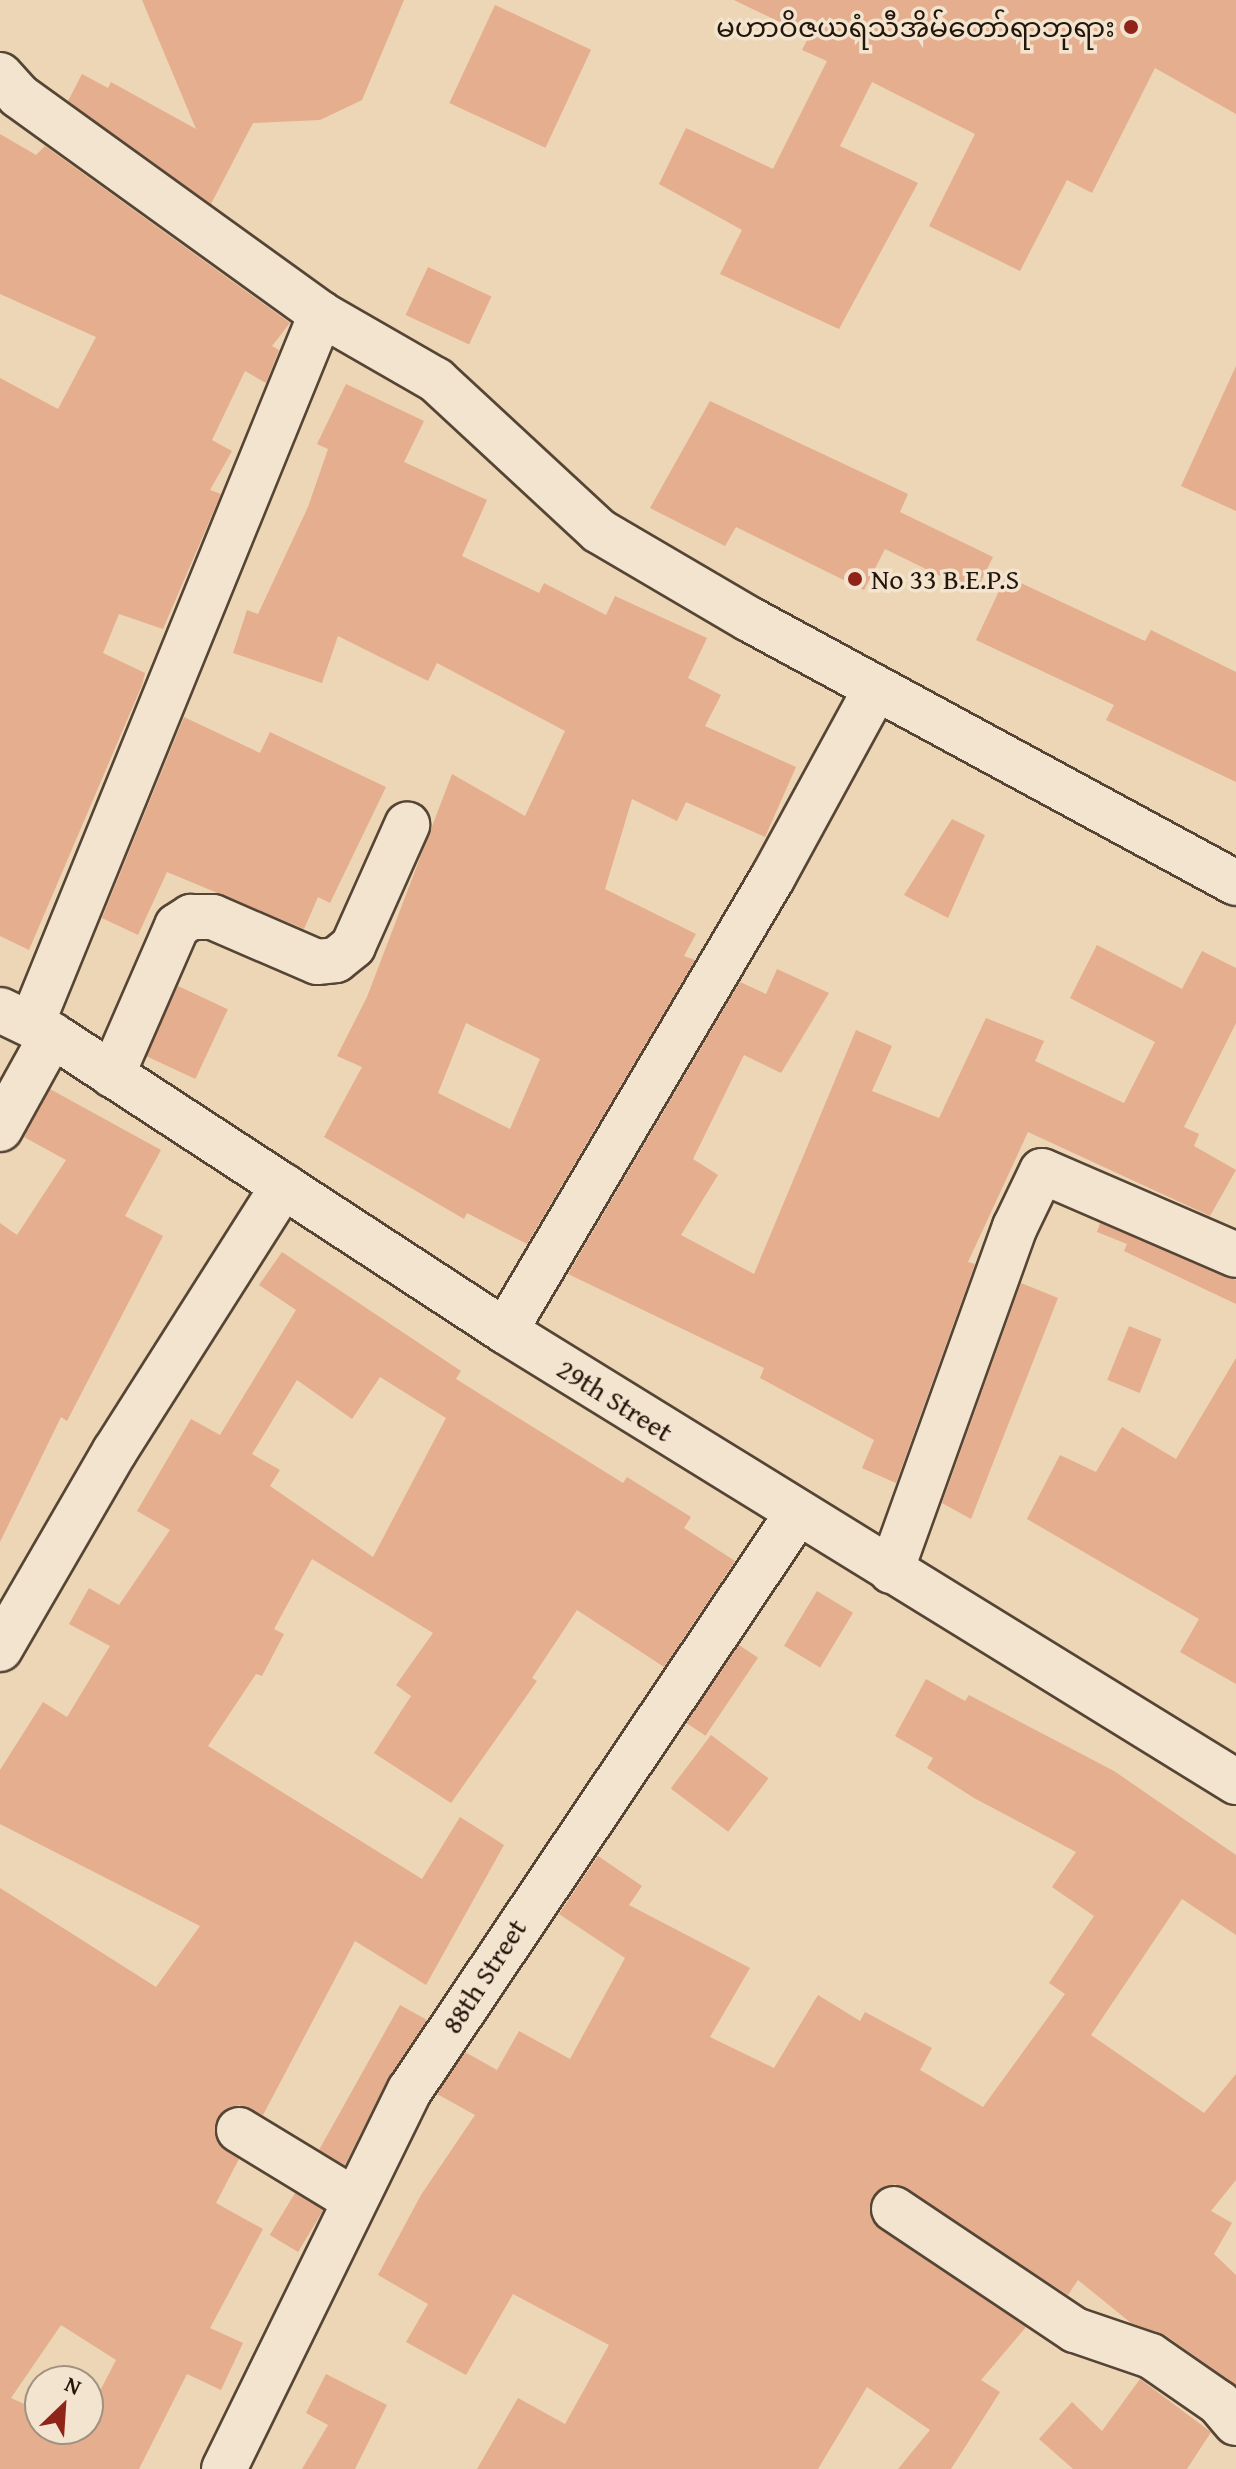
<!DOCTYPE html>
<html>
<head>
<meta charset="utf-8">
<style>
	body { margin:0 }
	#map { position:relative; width:1236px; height:2469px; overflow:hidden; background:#ecd6b5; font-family:"Gentium Book Plus","Noto Sans Myanmar",serif }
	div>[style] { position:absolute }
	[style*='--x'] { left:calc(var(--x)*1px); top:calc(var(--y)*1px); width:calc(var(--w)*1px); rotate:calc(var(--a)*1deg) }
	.building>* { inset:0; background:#e4ae8f; transform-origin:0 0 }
	.roads { filter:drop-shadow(2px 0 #564535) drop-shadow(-2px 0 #564535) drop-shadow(0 2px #564535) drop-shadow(0 -2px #564535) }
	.minor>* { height:44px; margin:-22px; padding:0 22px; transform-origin:22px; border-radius:22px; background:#f3e4cf }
	.dots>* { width:22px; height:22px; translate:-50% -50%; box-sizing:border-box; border:4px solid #f3e4cf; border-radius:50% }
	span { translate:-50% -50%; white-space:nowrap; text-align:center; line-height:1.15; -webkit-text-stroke:7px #f3e4cf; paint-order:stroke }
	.poi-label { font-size:28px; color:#24150a }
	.right { translate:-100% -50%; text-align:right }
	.left { translate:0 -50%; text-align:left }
	.street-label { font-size:28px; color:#24150a }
	.north { position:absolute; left:24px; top:2365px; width:80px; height:80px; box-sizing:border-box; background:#f3e4cf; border:2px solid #a09180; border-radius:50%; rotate:25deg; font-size:22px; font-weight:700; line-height:32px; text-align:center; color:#24150a }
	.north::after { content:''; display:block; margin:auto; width:28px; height:36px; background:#8f2418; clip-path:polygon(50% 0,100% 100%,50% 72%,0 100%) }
</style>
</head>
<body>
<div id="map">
	<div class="building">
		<i style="clip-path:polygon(142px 0,404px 0,362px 100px,320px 120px,253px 123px,211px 204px,68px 101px,82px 74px,108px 88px,111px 82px,196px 129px)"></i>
		<i style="clip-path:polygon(734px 0,1236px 0,1236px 114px,1155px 68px,1092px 193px,1067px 180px,1020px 271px,929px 226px,975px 134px,872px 82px,840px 146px,918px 183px,839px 329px,720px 274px,742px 230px,659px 184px,686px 128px,773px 169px,827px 61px,802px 50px,809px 36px)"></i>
		<i style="left:495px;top:5px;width:106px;height:108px;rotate:25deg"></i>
		<i style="clip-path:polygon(0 134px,36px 155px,45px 146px,290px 323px,272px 346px,279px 350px,266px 383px,245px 371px,212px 440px,232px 451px,210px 490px,221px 494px,163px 629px,119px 614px,103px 653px,145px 673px,142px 685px,29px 950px,0 936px,0 378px,58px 409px,96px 337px,0 294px)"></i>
		<i style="left:428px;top:267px;width:70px;height:53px;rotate:25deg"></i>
		<i style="clip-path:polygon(1236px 366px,1236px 511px,1181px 486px)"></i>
		<i style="clip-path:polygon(evenodd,346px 384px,424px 421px,404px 462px,487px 500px,462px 556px,539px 593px,544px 583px,606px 615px,615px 596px,707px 638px,688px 678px,721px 695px,705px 726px,796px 767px,765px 837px,686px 802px,677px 821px,632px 799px,605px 889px,696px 934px,684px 956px,695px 960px,527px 1244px,467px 1213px,464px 1219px,324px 1137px,362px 1067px,337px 1056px,367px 997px,452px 774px,525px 816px,565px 731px,437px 663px,428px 681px,338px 636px,322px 683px,233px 653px,247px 610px,258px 614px,308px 507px,328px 449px,317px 444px,346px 384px,466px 1023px,540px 1059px,510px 1129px,438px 1093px,466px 1023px)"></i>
		<i style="clip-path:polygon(710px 401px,908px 494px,900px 512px,993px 557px,975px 593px,885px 549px,864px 590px,736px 527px,725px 546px,650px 508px)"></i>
		<i style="clip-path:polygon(1006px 576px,1145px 641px,1151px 630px,1236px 672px,1236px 782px,1106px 720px,1114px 705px,976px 640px)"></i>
		<i style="clip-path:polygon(184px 717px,260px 753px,270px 732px,386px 787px,330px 903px,318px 897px,304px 929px,167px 872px,138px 935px,102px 918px)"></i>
		<i style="clip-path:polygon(952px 819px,985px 835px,948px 918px,904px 895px)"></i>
		<i style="clip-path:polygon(1097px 945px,1182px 989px,1202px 951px,1236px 968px,1236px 1023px,1184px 1127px,1199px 1134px,1194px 1146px,1236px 1170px,1210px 1216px,1028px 1132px,968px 1262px,975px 1264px,896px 1483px,862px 1468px,874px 1440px,760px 1378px,764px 1368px,568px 1274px,740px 982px,766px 994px,777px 969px,829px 993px,781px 1073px,744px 1055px,693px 1159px,718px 1175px,681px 1235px,754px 1274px,856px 1030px,892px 1046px,872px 1091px,939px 1118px,986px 1018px,1044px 1041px,1035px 1061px,1124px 1103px,1155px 1042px,1070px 998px)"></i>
		<i style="left:178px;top:986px;width:55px;height:77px;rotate:25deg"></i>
		<i style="clip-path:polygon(50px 1089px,161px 1150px,125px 1216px,163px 1236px,67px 1421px,61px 1417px,0 1542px,0 1223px,17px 1235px,66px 1160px,24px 1137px)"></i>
		<i style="clip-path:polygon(1100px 1223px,1236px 1280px,1236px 1304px,1124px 1251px,1127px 1244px,1097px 1232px)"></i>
		<i style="clip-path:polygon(evenodd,282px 1252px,461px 1371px,456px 1379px,623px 1483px,627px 1477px,691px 1517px,684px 1528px,735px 1561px,664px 1667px,577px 1610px,532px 1678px,537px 1681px,451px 1803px,374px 1753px,411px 1696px,396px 1685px,433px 1633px,312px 1559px,274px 1629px,284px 1634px,262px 1676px,256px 1674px,208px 1746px,422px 1879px,460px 1817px,504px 1845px,426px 1985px,355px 1941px,263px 2115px,239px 2105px,217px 2118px,217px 2141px,239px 2159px,216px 2203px,263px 2229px,210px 2328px,243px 2343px,221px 2390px,187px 2374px,139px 2469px,0 2469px,0 1888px,156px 1987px,200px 1926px,0 1824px,0 1770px,43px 1702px,67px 1717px,110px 1646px,69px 1624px,89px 1588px,119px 1605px,170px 1530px,137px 1511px,191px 1419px,220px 1435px,296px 1310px,259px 1285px,282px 1252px,380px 1377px,446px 1418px,373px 1557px,270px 1486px,280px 1470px,252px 1454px,297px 1380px,352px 1419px,380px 1377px,282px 1252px,61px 2325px,116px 2360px,88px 2414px,88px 2429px,40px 2429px,40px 2411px,11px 2398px,61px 2325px)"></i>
		<i style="clip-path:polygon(1021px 1283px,1058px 1298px,971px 1519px,942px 1503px)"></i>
		<i style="left:1129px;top:1326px;width:35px;height:58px;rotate:22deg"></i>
		<i style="clip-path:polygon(1236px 1358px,1236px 1684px,1180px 1652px,1199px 1619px,1027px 1519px,1060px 1455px,1096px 1472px,1122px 1427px,1176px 1459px)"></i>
		<i style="left:817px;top:1591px;width:42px;height:64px;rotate:31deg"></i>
		<i style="left:739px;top:1645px;width:23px;height:94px;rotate:34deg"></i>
		<i style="clip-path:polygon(926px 1679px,965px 1701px,969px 1695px,1114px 1771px,1236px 1855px,1236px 1935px,1182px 1899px,1091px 2035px,1204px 2113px,1236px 2074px,1236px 2180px,1211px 2211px,1232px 2223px,1214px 2254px,1236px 2275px,1236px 2385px,1165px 2335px,1131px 2323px,1078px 2280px,1068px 2295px,895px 2184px,873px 2196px,871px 2219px,880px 2229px,1026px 2327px,981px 2380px,1000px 2392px,951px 2469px,898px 2469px,930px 2430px,867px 2387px,818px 2469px,477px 2469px,518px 2398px,565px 2424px,609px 2345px,513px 2294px,466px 2375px,406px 2342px,428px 2304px,378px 2275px,421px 2195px,475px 2115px,437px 2094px,465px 2052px,497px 2070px,519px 2031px,570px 2059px,625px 1958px,559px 1914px,598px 1856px,642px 1886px,629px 1905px,750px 1968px,710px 2037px,774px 2068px,818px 1995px,860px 2021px,865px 2012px,932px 2048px,920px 2070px,983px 2107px,1065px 1994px,1049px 1983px,1094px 1916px,1052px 1887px,1076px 1852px,974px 1798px,927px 1768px,933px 1758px,895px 1736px)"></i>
		<i style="left:711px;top:1735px;width:72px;height:67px;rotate:37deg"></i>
		<i style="clip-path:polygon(400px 2005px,427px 2020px,388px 2079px,345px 2165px,319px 2150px)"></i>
		<i style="left:295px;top:2193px;width:33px;height:49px;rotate:31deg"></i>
		<i style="clip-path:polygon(326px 2374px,387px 2405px,355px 2469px,302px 2469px,328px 2425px,306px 2413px)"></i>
		<i style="clip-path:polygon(1140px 2379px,1211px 2432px,1187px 2469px,1073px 2469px,1039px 2439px,1072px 2402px,1102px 2431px)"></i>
	</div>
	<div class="roads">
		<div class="minor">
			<i style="--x:0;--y:75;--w:28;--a:48"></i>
			<i style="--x:19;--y:96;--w:372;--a:35.8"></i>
			<i style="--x:321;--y:314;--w:133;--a:29.9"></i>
			<i style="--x:436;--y:380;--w:222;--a:42.8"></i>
			<i style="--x:599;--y:531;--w:174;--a:30.4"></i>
			<i style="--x:749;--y:619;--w:554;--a:28.46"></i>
			<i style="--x:0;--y:1010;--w:58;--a:25.7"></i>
			<i style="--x:52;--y:1035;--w:541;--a:33.16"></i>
			<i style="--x:505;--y:1331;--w:859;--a:31.67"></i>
			<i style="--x:32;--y:1023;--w:766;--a:-67.82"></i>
			<i style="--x:112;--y:1075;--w:163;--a:-66.4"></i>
			<i style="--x:177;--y:926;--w:17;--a:-33"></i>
			<i style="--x:191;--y:917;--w:22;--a:0"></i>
			<i style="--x:213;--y:917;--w:113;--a:23.4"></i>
			<i style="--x:317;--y:962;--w:19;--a:-6"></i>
			<i style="--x:336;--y:960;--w:22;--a:-39"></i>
			<i style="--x:353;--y:946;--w:133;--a:-65.9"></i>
			<i style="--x:0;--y:1129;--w:107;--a:-61"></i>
			<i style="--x:505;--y:1331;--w:527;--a:-59.45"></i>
			<i style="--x:773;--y:877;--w:215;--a:-61.4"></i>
			<i style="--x:891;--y:1571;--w:366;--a:-70.2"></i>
			<i style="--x:1015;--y:1227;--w:62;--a:-64.3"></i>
			<i style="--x:1042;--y:1171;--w:211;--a:23.4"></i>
			<i style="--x:0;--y:1649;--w:229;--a:-59.9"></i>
			<i style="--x:115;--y:1451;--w:314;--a:-57.6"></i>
			<i style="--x:239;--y:2130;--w:135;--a:31.3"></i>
			<i style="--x:894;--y:2209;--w:218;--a:33.8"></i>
			<i style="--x:1075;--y:2330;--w:80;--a:18.9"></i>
			<i style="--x:1151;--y:2356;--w:83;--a:34.7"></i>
			<i style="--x:1219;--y:2403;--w:26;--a:50"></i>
			<i style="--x:224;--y:2469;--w:422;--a:-63.9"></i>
			<i style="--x:410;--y:2090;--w:694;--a:-56.1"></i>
		</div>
	</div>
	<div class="dots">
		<i style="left:1131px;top:27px;background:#8f2418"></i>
		<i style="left:855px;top:579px;background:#8f2418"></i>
	</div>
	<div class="poi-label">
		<span class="right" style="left:1115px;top:27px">မဟာဝိဇယရံသီအိမ်တော်ရာဘုရား</span>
		<span class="left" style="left:871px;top:579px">No 33 B.E.P.S</span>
	</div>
	<div class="street-label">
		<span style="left:615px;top:1400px;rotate:32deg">29th Street</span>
		<span style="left:484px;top:1976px;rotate:-57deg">88th Street</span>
	</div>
	<div class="north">N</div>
</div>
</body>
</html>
